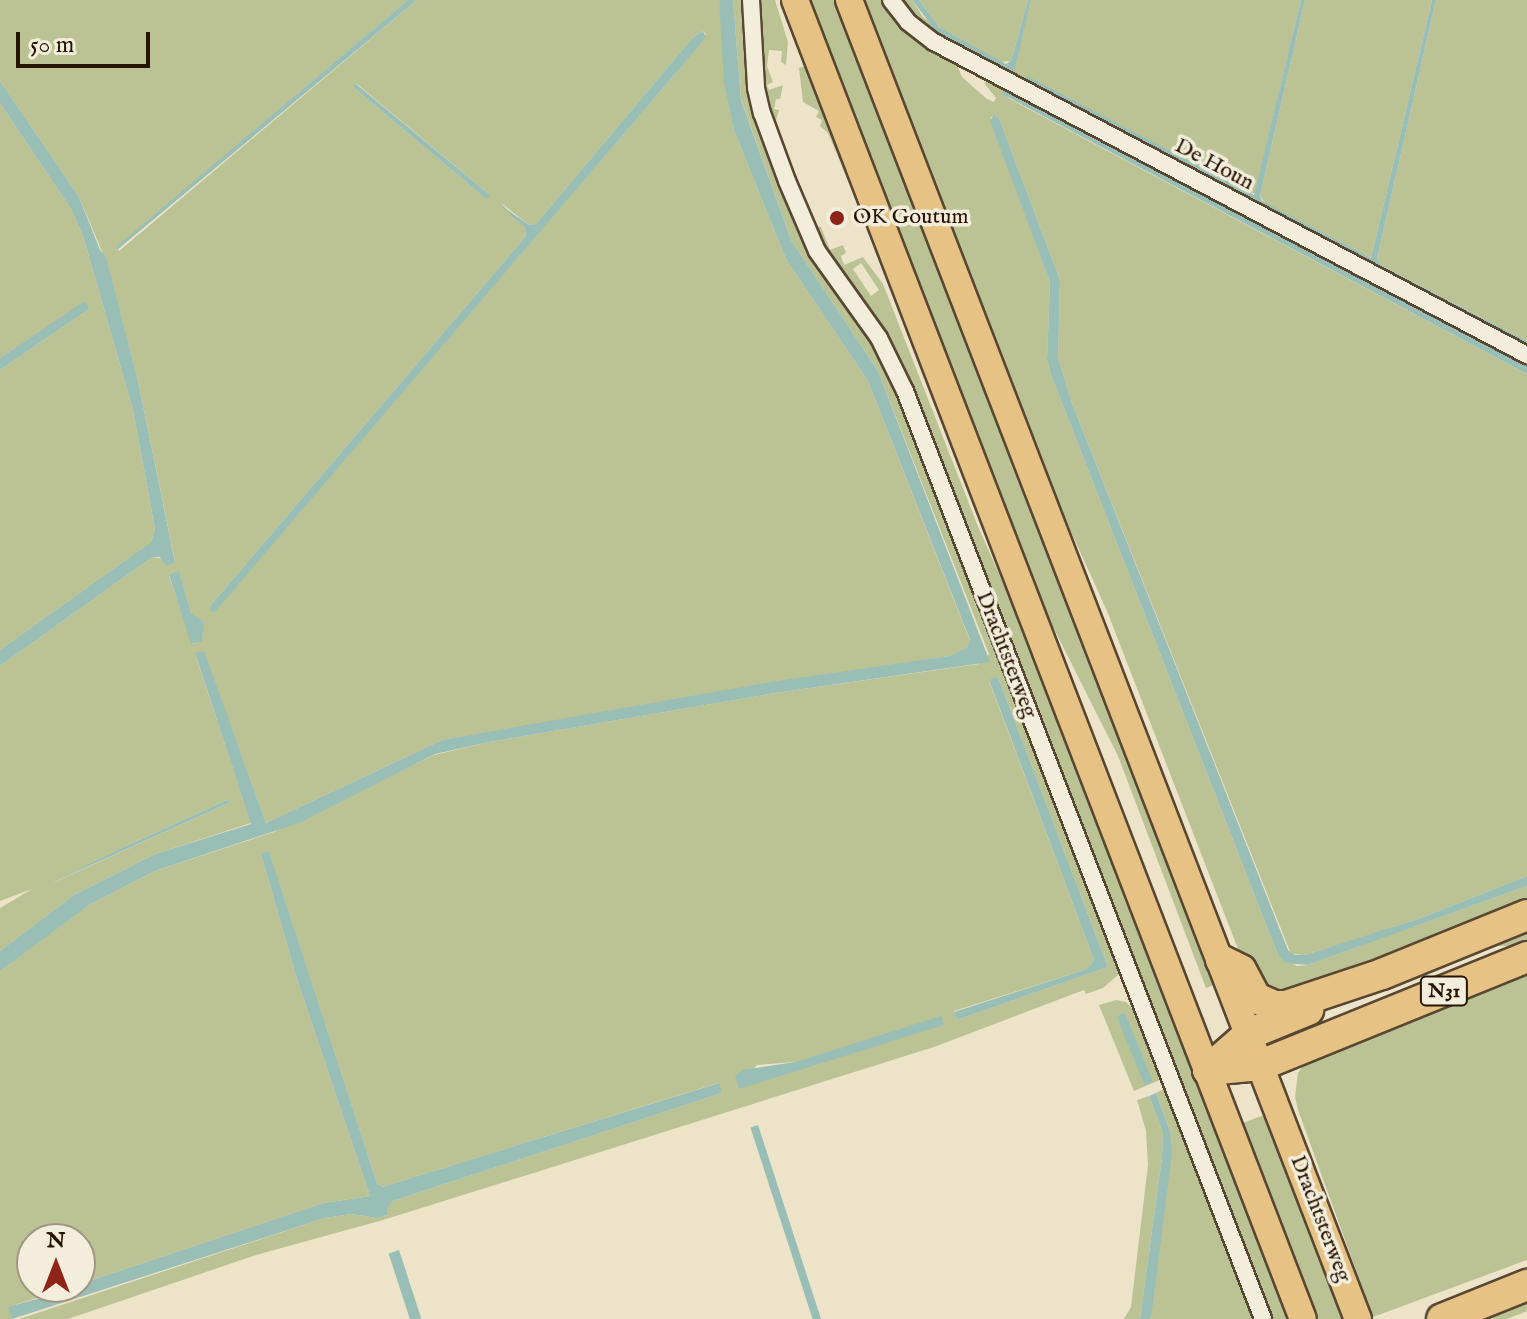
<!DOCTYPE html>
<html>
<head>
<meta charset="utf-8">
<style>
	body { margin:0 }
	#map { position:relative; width:1527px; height:1319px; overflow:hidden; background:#ede3c9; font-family:"IM FELL English",serif }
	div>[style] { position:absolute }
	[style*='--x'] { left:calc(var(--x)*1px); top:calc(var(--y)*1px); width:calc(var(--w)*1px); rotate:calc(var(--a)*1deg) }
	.green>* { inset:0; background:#bbc394; transform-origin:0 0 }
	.water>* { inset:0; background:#99beb6; transform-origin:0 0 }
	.roads { filter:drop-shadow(2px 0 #584732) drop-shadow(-2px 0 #584732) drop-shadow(0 2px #584732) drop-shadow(0 -2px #584732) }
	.street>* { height:16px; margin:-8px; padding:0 8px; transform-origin:8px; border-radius:8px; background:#f3eddc }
	.primary>* { height:26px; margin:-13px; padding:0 13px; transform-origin:13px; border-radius:13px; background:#e6c284 }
	.highway>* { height:30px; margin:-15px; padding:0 15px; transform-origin:15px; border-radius:15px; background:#e6c284 }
	.dots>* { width:22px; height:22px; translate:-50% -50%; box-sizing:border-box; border:4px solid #f3eddc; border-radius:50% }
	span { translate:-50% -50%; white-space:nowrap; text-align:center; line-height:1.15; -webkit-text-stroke:7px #f3eddc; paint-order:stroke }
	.shield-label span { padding:2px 6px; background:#f3eddc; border:2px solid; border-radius:6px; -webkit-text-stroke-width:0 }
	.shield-label { font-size:20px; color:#261300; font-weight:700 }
	.street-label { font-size:22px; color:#261300 }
	.poi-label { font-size:22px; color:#261300 }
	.left { translate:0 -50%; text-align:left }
	.north { position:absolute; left:16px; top:1223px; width:80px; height:80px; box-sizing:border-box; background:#f3eddc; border:2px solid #a19684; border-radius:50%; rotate:0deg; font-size:22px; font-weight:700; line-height:32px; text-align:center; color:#261300 }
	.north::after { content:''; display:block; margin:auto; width:28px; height:36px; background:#8f2418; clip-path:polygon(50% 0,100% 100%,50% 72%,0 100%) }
	.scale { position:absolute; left:16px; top:32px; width:134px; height:36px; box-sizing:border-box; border:4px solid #261300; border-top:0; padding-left:10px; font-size:24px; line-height:28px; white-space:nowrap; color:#261300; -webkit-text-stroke:6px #f3eddc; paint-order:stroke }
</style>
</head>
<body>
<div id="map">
	<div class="green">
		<i style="clip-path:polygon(evenodd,0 0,408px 0,117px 247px,119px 251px,417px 0,719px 0,734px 130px,786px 259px,868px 381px,970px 641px,968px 648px,949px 656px,442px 740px,266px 823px,237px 743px,195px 654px,251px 823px,155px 854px,74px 895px,0 951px,0 908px,32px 889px,0 901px,0 666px,152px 557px,175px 561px,138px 381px,107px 263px,79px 197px,0 81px,0 0,703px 31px,706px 34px,682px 66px,213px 613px,210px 606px,526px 236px,525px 228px,501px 203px,529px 225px,536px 224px,693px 37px,703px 31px,0 0,357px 84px,490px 195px,490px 197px,485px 198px,353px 87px,357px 84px,0 0,179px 572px,191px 613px,203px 622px,202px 640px,192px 644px,169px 576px,179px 572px,0 0,227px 800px,231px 802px,50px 884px,115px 851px,227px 800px)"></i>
		<i style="clip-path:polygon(evenodd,733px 0,744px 0,781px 183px,887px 366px,1119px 974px,1103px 988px,1086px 994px,1084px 990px,934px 1047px,559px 1165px,383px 1220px,256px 1255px,68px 1319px,19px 1319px,325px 1218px,351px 1214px,377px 1218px,387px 1215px,386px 1208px,393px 1201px,722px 1093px,718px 1083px,382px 1187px,377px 1183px,269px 852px,261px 854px,296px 976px,370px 1196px,324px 1203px,80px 1284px,80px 1239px,32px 1239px,32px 1287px,70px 1287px,9px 1307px,12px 1319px,0 1319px,0 971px,55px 928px,89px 905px,155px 871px,274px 832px,434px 755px,489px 742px,775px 693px,979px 664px,989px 654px,878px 371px,791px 240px,741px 99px,733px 0,998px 677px,1108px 967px,957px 1020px,954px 1011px,1087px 969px,1094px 960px,989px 681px,998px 677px,733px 0,845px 1047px,740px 1088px,739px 1088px,757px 1065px,795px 1062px,845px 1047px)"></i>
		<i style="clip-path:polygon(757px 0,775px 0,788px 42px,786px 65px,781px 62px,782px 51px,769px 50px,767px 66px,773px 82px,767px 85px,769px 90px,783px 85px,780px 99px,776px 99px,774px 109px,779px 110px,774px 127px,763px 89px)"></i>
		<i style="clip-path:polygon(805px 0,839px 0,1219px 983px,1206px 988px,1118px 756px,1024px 569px)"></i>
		<i style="clip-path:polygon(859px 0,885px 0,955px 61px,962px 77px,987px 99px,994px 102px,996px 98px,984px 83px,992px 80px,1527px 359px,1527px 366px,1006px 90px,1008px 98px,1527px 374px,1527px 876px,1418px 919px,1305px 955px,1291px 954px,1072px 403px,1058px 358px,1060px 280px,999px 118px,991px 117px,1050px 282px,1047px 359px,1051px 375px,1278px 955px,1297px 966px,1308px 965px,1527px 886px,1527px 904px,1302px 996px,1276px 995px,1245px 967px,1107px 611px,1032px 446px)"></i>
		<i style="clip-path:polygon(897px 0,912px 0,923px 17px,998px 67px,1014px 67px,1031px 0,1301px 0,1255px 193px,1244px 193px,1027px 77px,1242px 198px,936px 39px)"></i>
		<i style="clip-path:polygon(919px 0,1028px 0,1011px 61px,1001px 62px,939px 27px)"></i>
		<i style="clip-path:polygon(1305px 0,1432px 0,1371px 258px,1266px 205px,1260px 196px)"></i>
		<i style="clip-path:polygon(1436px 0,1527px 0,1527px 341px,1382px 266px,1377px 259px)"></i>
		<i style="clip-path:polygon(810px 64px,877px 249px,828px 133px,820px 126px,822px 120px,816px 117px,819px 111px,803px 102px,799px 68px)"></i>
		<i style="clip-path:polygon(0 103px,71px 209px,83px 236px,133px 410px,155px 529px,151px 542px,0 650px,0 370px,89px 309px,85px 302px,0 358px)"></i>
		<i style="clip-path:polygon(evenodd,778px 130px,816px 226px,821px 227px,830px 250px,843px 245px,846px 253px,841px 256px,844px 265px,863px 257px,883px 284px,977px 524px,1054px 699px,1292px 1319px,1269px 1319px,904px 372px,817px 235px,775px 131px,778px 130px,861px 263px,879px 290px,871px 296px,853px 269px,861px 263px)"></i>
		<i style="left:1527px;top:927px;width:19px;height:214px;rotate:90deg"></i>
		<i style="clip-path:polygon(1527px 968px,1527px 1260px,1373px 1317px,1298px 1110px,1295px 1097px,1298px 1073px,1305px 1063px)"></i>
		<i style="clip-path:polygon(1116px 1000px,1126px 1002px,1139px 1015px,1162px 1079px,1134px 1091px,1099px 1005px)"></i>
		<i style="clip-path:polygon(1166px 1088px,1256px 1319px,1150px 1319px,1170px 1131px,1156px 1093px)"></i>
		<i style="clip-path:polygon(1149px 1096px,1163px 1133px,1162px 1157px,1140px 1319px,1124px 1319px,1131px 1307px,1148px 1165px,1146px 1131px,1137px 1100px)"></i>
		<i style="left:1269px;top:1113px;width:221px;height:32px;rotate:69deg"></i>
		<i style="clip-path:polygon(1527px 1294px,1527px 1311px,1507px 1319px,1465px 1319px)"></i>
	</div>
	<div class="water">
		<i style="clip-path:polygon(408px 0,417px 0,117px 250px,116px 247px)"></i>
		<i style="clip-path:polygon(719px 0,733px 0,741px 100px,791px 240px,878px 371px,990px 662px,775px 693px,489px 742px,435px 754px,299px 823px,155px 871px,89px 905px,0 971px,0 951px,74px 895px,155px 854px,251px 824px,195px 653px,204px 651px,266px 823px,442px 740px,771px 682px,949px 656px,967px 648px,970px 640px,868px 381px,786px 259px,734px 130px,724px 82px)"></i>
		<i style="clip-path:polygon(912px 0,919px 0,939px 27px,1006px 64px,1011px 61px,1028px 0,1031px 0,1014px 73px,936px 31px)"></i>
		<i style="clip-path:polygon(1301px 0,1305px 0,1260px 196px,1262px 201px,1371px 258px,1432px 0,1436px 0,1377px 259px,1382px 266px,1527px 341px,1527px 347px,1026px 80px,1027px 76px,1254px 195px)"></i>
		<i style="clip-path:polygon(703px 31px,706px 37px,682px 66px,214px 613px,211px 611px,210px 606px,526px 236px,525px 228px,499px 204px,529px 225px,536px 224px,693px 37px)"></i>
		<i style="clip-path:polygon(0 81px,79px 197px,100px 250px,106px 257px,138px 381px,175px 562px,166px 566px,160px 557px,152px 557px,0 666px,0 650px,151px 542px,155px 529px,133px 410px,83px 236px,71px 209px,0 103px)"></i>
		<i style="clip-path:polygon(356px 84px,490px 195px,490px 198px,485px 198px,353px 87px)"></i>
		<i style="clip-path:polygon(1006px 90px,1527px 366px,1527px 374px,1002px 94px)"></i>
		<i style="clip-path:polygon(994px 115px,999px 118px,1060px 280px,1058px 358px,1072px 403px,1288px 950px,1295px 955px,1305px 955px,1418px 919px,1527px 876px,1527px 886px,1308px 965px,1285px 963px,1278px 955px,1051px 375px,1047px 359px,1050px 282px,990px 121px)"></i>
		<i style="clip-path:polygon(85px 301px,89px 309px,0 370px,0 358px)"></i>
		<i style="clip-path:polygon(179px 571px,191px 613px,204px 622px,202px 641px,191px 644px,169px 575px)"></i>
		<i style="clip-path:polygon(998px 677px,1108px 967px,957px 1020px,954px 1012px,1087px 969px,1094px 960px,989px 680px)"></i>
		<i style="clip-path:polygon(227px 800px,231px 802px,49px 884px,115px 851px)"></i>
		<i style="clip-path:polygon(269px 851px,377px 1183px,382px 1187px,719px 1083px,722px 1093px,393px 1201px,387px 1208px,387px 1215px,377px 1218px,351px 1214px,325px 1218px,12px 1319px,8px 1307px,80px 1287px,80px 1284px,324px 1203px,370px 1196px,296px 976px,261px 854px)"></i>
		<i style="left:1125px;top:1013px;width:74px;height:9px;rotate:68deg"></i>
		<i style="clip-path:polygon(941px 1016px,944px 1025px,739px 1089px,735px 1076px,743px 1070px,795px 1062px)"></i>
		<i style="clip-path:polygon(1156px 1093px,1170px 1131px,1172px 1154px,1152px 1310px,1150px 1319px,1140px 1319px,1162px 1157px,1163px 1133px,1149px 1096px)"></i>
		<i style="left:758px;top:1125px;width:204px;height:8px;rotate:72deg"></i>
		<i style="left:399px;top:1250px;width:72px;height:11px;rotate:72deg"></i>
	</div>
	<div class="roads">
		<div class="street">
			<i style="--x:751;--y:0;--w:88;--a:86.7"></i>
			<i style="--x:756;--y:88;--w:26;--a:77"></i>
			<i style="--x:762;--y:113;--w:72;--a:69.8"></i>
			<i style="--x:787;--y:181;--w:76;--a:66.8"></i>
			<i style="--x:817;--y:251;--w:107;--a:54.5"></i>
			<i style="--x:879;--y:338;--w:59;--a:63.9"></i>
			<i style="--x:905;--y:391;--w:995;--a:68.9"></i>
			<i style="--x:891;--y:0;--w:28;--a:52"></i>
			<i style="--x:908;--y:22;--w:33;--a:38"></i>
			<i style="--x:934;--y:42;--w:671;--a:27.83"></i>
		</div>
		<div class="primary">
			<i style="--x:795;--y:0;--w:1413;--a:68.94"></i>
			<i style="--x:849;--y:0;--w:1414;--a:68.9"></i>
		</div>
		<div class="highway">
			<i style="--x:1221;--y:960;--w:22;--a:27"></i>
			<i style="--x:1241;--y:970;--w:32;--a:62"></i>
			<i style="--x:1256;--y:998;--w:21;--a:23"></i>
			<i style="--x:1275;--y:1006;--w:11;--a:0"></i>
			<i style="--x:1286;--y:1006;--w:101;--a:-18.4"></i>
			<i style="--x:1382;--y:974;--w:157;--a:-22.1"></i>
			<i style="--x:1208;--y:1070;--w:53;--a:-5.4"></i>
			<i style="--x:1261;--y:1065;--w:287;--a:-22.1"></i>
			<i style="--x:1208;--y:1070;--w:55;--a:-41.3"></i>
			<i style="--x:1249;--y:1034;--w:64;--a:-22.1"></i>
			<i style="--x:1442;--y:1319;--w:92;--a:-21.8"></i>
		</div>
	</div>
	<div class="dots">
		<i style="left:837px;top:218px;background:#8f2418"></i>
	</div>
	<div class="shield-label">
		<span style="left:1444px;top:991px">N31</span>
	</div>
	<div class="street-label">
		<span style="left:1214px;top:165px;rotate:28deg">De Houn</span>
		<span style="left:1006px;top:655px;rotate:69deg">Drachtsterweg</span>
		<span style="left:1320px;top:1219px;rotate:69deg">Drachtsterweg</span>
	</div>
	<div class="poi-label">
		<span class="left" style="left:853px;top:218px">OK Goutum</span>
	</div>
	<div class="north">N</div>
	<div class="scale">50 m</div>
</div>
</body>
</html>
